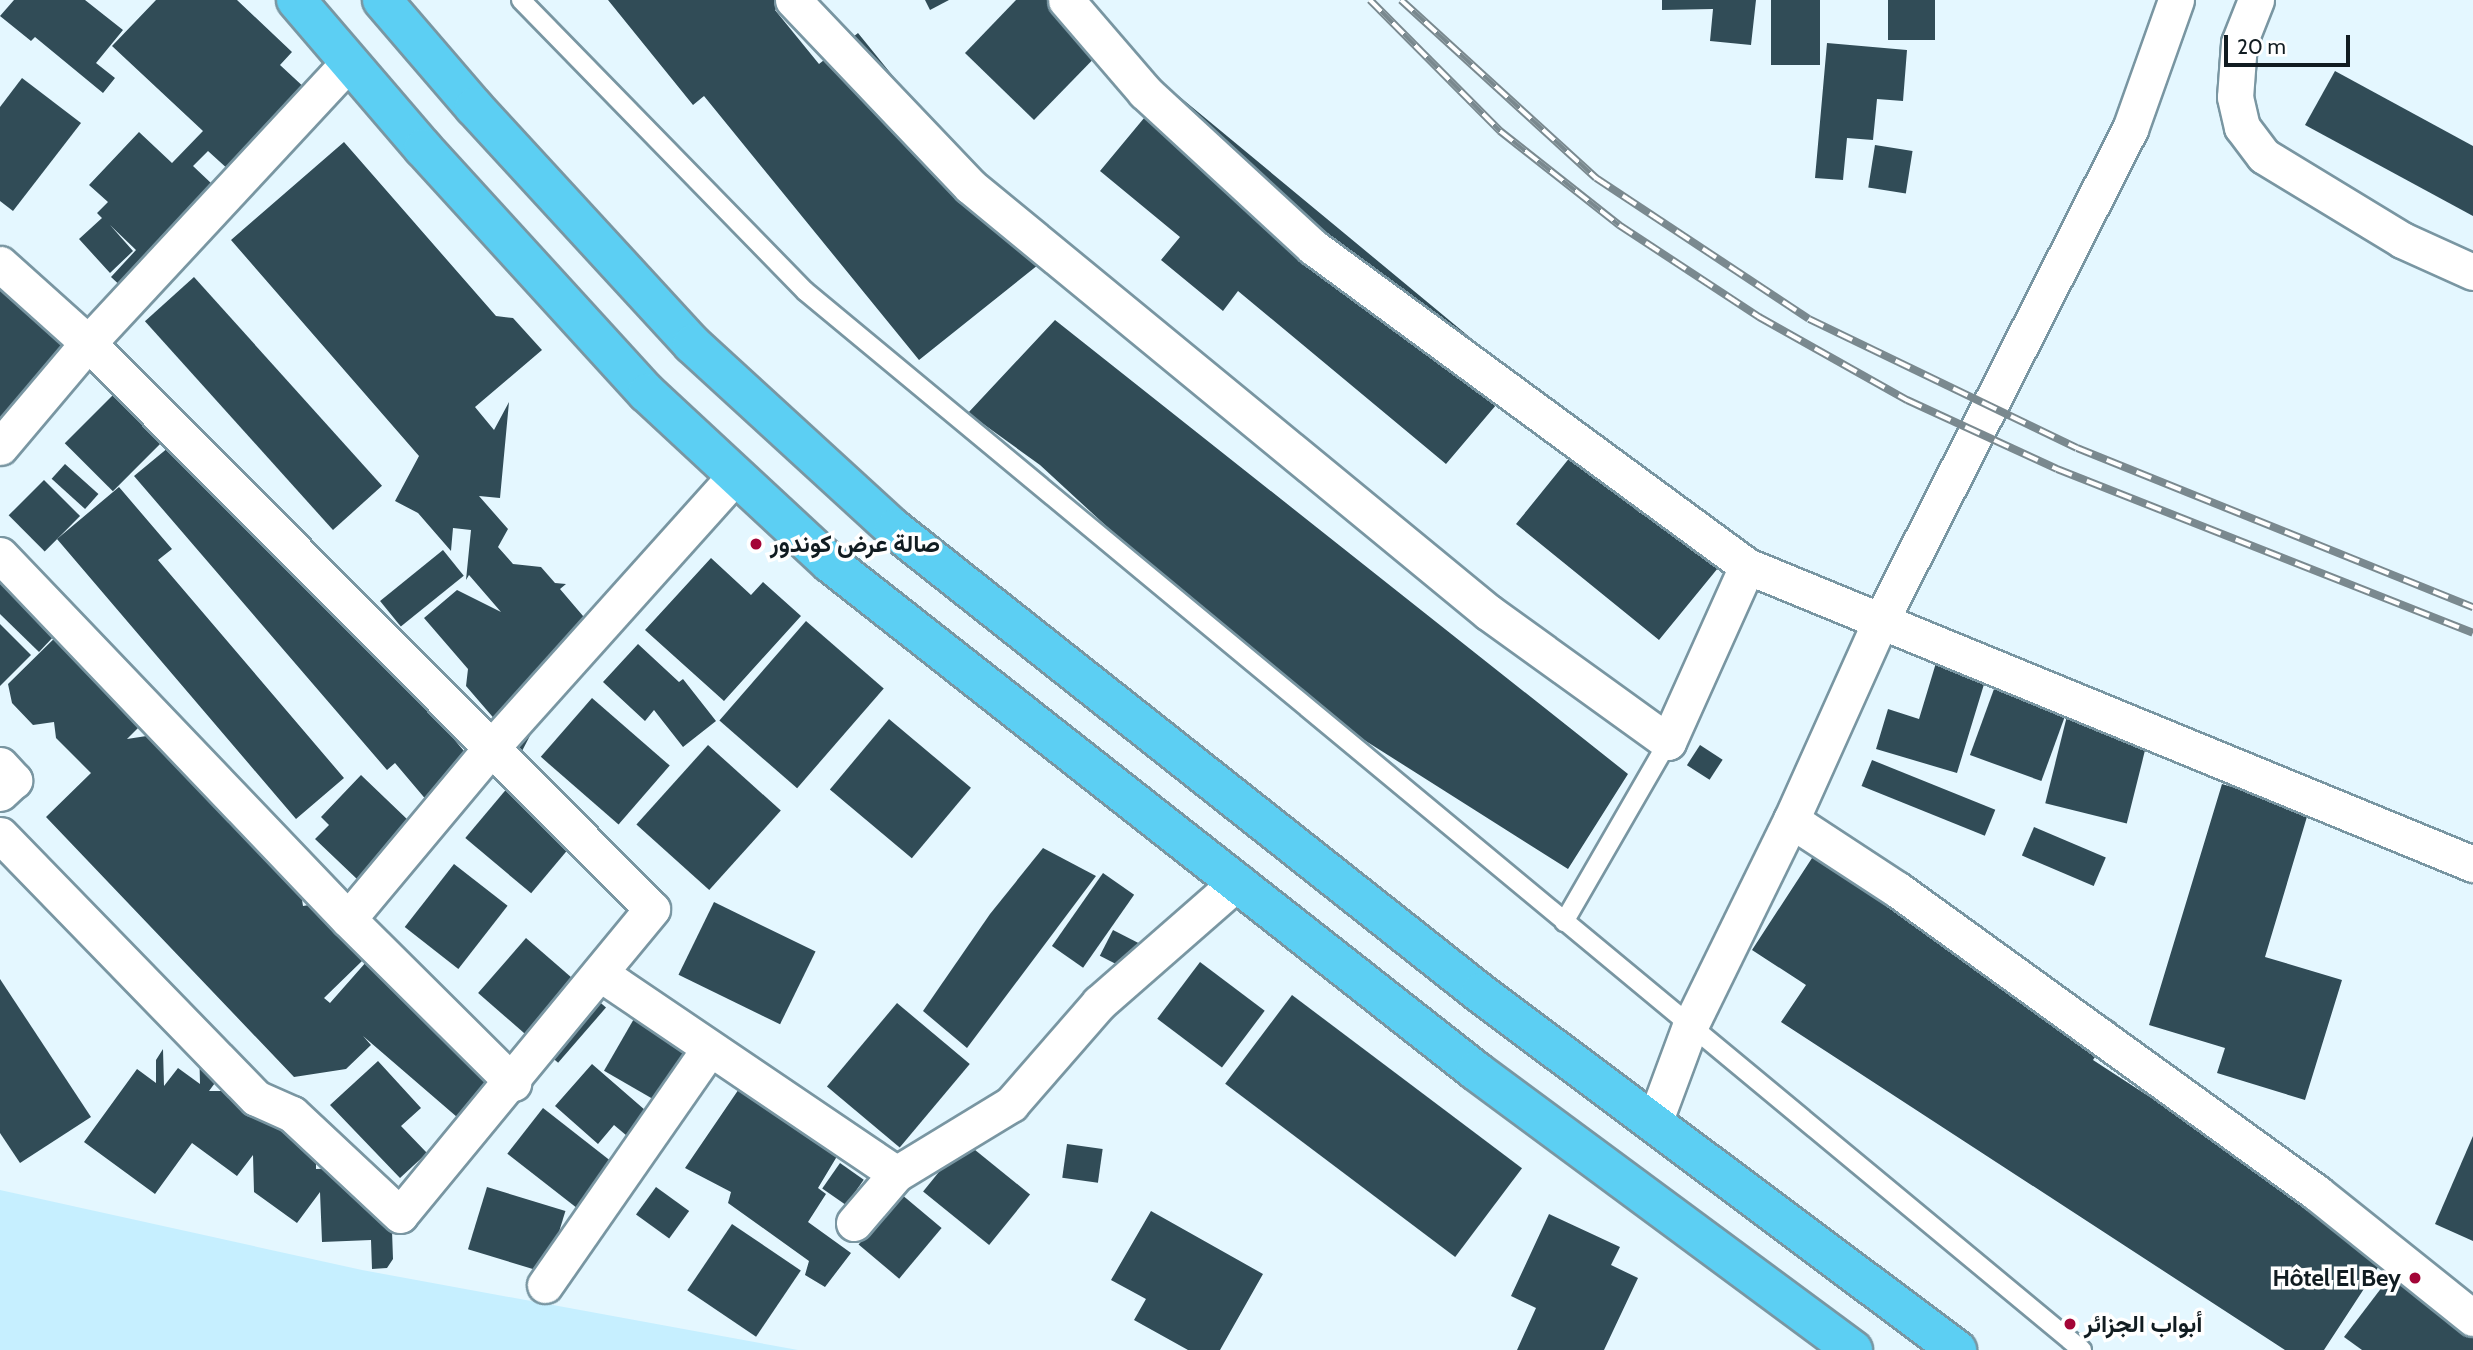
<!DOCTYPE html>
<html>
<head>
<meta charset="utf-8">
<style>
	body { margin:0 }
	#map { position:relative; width:2473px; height:1350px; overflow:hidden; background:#e4f7ff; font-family:Cabin,Vazirmatn,sans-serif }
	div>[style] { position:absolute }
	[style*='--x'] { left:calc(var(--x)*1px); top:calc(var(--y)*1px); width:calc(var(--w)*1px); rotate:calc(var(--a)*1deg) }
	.built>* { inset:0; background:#c6efff }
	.building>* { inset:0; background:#314c57; transform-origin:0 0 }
	.roads { filter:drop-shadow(2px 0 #7996a2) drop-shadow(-2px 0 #7996a2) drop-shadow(0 2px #7996a2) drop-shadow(0 -2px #7996a2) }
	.service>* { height:18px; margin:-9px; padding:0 9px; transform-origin:9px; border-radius:9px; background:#fff }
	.minor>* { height:35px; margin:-17.5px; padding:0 17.5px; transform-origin:17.5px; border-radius:17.5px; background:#fff }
	.trunk>* { height:38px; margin:-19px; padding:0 19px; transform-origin:19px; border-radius:19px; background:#5ccff3 }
	.rail>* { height:8px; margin-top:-4px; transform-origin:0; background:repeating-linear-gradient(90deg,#fff 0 16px,#7a898f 0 32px); box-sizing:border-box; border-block:2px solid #7a898f }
	.dots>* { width:19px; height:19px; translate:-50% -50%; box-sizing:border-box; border:4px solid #fff; border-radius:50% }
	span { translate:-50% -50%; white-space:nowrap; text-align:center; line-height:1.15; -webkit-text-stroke:7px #fff; paint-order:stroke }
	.poi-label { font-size:24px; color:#111c21; font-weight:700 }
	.left { translate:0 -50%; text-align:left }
	.right { translate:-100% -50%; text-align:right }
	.scale { position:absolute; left:2224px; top:35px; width:126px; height:32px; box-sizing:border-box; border:4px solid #111c21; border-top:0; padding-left:9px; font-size:21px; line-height:24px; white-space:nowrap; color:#111c21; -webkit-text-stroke:5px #fff; paint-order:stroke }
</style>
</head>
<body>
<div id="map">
	<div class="built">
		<i style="clip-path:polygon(0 1190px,362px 1270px,798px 1350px,0 1350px)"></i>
	</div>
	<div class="building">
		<i style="clip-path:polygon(14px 0,85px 0,123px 30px,96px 63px,115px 78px,103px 93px,35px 37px,31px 41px,0 16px)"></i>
		<i style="clip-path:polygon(156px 0,237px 0,292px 52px,280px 65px,307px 90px,230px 171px,208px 151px,193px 166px,232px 203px,138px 302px,111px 277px,136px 250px,110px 225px,133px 251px,110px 273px,79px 239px,102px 218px,97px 213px,108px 202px,89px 185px,139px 132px,172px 163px,203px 131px,112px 46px)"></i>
		<i style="clip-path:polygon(608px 0,787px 0,775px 10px,819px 64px,858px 33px,1043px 261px,919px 360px,704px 96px,693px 105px)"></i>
		<i style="clip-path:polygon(925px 0,949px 0,930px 10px)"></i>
		<i style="clip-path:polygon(1016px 0,1063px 0,1108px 44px,1034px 120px,965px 53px)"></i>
		<i style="clip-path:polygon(1662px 0,1756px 0,1751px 45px,1710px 41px,1713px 9px,1662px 10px)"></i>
		<i style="left:1771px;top:0;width:49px;height:65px"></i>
		<i style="left:1888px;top:0;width:47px;height:40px"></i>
		<i style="clip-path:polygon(1827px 43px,1907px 50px,1903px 101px,1877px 99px,1873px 140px,1847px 138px,1843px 180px,1815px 178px)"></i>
		<i style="clip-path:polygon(2335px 71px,2473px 146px,2473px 216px,2305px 125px)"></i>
		<i style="clip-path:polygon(22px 78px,81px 123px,13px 211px,0 201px,0 107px)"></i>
		<i style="clip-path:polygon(1169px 88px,1519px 378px,1446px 464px,1238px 291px,1223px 311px,1161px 260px,1180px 237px,1100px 171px)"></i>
		<i style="clip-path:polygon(344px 142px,496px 316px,513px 318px,542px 350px,475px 407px,494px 430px,509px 402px,500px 498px,479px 496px,508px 529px,498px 547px,513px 564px,541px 567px,555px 583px,566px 584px,560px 589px,589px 623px,522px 751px,466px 686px,468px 669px,424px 618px,457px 590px,501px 612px,469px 575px,466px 580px,471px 530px,453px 528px,451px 551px,418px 513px,395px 501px,419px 456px,231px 240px)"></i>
		<i style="left:1875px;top:145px;width:38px;height:43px;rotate:9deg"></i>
		<i style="left:194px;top:277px;width:281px;height:66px;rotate:48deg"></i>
		<i style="clip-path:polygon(0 279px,90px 361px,0 466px)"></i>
		<i style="clip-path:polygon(1055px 320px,1628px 774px,1568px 869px,1282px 688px,1040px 465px,968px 413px)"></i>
		<i style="left:127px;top:381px;width:68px;height:88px;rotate:45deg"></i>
		<i style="clip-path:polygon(192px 428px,485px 776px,439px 815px,395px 763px,387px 770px,134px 476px)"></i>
		<i style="clip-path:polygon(1571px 456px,1640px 513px,1653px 497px,1727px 557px,1659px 640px,1516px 524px)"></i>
		<i style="left:65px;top:464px;width:45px;height:20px;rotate:42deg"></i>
		<i style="left:44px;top:480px;width:51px;height:50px;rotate:45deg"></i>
		<i style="clip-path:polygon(119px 487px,172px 549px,158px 560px,344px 778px,296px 819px,57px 539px)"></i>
		<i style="left:443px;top:550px;width:33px;height:81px;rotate:51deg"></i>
		<i style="clip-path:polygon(0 551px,71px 618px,39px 652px,0 614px)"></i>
		<i style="clip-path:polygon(711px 558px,751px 595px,763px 582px,801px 616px,724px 701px,645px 630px)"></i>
		<i style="clip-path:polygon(72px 621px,153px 713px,127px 739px,153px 735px,294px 848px,303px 906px,321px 903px,359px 942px,362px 961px,324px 998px,330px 1003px,367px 961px,518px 1091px,479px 1136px,363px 1036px,371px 1045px,346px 1069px,294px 1077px,46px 817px,91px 773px,56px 738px,54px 722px,33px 725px,12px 703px,8px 684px)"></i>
		<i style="left:806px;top:621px;width:103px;height:132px;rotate:41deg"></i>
		<i style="clip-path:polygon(0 624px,31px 655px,0 686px)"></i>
		<i style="clip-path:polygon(1942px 643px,1992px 658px,1957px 773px,1876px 749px,1888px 709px,1919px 719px)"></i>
		<i style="clip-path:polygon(638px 644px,679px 682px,683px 679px,716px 721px,683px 747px,654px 710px,645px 721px,603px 682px)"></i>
		<i style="left:1998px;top:678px;width:76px;height:82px;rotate:20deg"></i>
		<i style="left:592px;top:698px;width:103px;height:78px;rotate:41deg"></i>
		<i style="left:2068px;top:712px;width:84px;height:94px;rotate:14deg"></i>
		<i style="left:889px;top:719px;width:107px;height:92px;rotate:40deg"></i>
		<i style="left:708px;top:745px;width:98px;height:107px;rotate:42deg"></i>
		<i style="left:1700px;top:745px;width:27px;height:24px;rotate:33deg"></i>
		<i style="left:1872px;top:760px;width:133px;height:28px;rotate:22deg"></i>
		<i style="clip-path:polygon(361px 775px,433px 844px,368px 912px,347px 892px,358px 880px,315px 839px,329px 825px,321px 817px)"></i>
		<i style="clip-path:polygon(2222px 784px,2309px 810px,2265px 957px,2342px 980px,2305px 1100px,2217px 1073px,2225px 1048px,2149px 1025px)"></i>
		<i style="left:509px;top:786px;width:86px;height:68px;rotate:40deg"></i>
		<i style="left:2034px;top:827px;width:78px;height:31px;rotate:23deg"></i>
		<i style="clip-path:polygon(1827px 835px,2117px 1023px,2093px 1060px,2388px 1252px,2324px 1350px,2285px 1350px,1781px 1022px,1806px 985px,1752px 950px)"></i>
		<i style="clip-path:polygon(1043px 848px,1096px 876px,967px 1048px,923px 1011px,990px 914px)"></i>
		<i style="left:454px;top:864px;width:68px;height:80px;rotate:38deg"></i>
		<i style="left:1103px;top:873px;width:38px;height:89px;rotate:35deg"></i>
		<i style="left:714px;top:902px;width:113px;height:81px;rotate:26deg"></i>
		<i style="left:1113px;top:930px;width:34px;height:29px;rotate:27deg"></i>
		<i style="left:526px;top:938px;width:106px;height:73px;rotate:41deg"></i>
		<i style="left:1200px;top:962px;width:81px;height:71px;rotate:37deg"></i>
		<i style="clip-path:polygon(0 979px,91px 1117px,20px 1163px,0 1133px)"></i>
		<i style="left:1292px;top:995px;width:288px;height:111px;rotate:37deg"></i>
		<i style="left:897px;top:1003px;width:95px;height:109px;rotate:40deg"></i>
		<i style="left:635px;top:1017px;width:76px;height:62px;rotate:30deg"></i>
		<i style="clip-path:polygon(199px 1044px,232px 1060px,209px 1091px,227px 1091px,316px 1137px,316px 1169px,344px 1168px,391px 1202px,393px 1259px,387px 1268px,372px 1269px,371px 1240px,322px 1242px,320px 1192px,297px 1223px,254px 1192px,253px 1155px,237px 1176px,192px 1143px,155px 1194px,84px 1142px,137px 1069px,156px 1083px,156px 1060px,163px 1049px,164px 1086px,178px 1068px,200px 1084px)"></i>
		<i style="clip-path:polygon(378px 1061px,421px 1108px,401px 1126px,427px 1153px,400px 1178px,330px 1105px)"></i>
		<i style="clip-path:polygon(592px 1064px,653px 1117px,633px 1141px,614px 1125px,598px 1144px,555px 1106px)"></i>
		<i style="clip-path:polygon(743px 1083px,839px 1153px,818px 1188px,826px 1194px,808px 1222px,851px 1253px,825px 1287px,805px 1275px,809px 1261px,728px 1203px,731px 1192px,685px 1168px)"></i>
		<i style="left:543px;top:1108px;width:105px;height:58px;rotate:38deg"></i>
		<i style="clip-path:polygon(2473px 1136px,2473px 1241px,2435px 1224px)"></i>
		<i style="left:964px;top:1141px;width:85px;height:65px;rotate:39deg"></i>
		<i style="left:1067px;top:1144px;width:36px;height:34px;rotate:8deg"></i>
		<i style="left:840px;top:1163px;width:29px;height:31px;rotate:35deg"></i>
		<i style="left:487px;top:1187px;width:82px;height:65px;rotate:17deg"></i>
		<i style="left:656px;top:1187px;width:41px;height:34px;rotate:36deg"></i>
		<i style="left:901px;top:1194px;width:53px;height:66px;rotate:40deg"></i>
		<i style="clip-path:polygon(1151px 1211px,1263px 1274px,1220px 1350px,1188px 1350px,1134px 1320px,1146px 1299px,1111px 1280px)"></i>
		<i style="clip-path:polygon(1549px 1214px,1620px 1247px,1611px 1265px,1638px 1278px,1604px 1350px,1517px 1350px,1536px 1308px,1511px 1296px)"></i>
		<i style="left:732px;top:1224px;width:83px;height:80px;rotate:34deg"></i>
		<i style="clip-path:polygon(2408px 1253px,2473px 1302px,2473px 1350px,2362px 1350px,2344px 1337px)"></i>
	</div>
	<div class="roads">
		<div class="service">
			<i style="--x:521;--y:0;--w:407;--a:45.7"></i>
			<i style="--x:805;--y:291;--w:1659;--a:39.67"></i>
			<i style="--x:1564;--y:922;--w:208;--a:-60"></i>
		</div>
		<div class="minor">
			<i style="--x:793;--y:0;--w:257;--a:46.4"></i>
			<i style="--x:970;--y:186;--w:671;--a:39.43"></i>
			<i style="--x:1488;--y:612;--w:222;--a:35.8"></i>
			<i style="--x:1668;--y:742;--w:193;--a:-65.8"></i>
			<i style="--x:1066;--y:0;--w:121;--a:49.3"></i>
			<i style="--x:1145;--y:92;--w:229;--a:42.7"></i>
			<i style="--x:1313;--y:247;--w:539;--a:36.32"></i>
			<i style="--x:1747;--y:566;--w:785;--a:22.32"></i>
			<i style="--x:2176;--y:0;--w:137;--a:109.6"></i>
			<i style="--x:2130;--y:129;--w:551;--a:116.89"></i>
			<i style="--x:1881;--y:620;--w:219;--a:114.2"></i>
			<i style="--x:1791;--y:820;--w:128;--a:33.2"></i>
			<i style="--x:1898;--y:890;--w:517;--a:35.87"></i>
			<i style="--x:2317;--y:1193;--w:200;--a:38.7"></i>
			<i style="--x:2256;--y:0;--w:46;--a:111.6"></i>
			<i style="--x:2239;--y:43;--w:54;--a:94.2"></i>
			<i style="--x:2235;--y:97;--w:31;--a:77"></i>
			<i style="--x:2242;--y:127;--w:36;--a:53"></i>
			<i style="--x:2264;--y:156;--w:162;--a:31.3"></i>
			<i style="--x:2402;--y:240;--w:78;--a:24.3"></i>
			<i style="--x:0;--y:264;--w:118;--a:41.9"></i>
			<i style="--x:88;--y:343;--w:799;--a:45.1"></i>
			<i style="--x:652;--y:909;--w:396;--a:129.5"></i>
			<i style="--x:400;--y:1215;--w:148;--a:-136.9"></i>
			<i style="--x:292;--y:1114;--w:39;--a:-156"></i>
			<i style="--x:256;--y:1098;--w:367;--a:-134.2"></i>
			<i style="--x:0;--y:447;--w:136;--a:-49.8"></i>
			<i style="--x:88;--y:343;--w:384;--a:-47.1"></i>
			<i style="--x:0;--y:555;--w:504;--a:46.29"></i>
			<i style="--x:348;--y:919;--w:233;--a:44.8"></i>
			<i style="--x:0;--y:765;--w:21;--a:47"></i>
			<i style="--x:14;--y:780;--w:19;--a:137"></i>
			<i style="--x:348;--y:919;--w:223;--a:-50.1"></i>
			<i style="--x:491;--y:748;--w:367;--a:-48.1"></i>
			<i style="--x:601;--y:974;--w:356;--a:34.1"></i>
			<i style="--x:1654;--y:1123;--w:103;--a:-69.6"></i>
			<i style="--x:1690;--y:1026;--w:229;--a:-63.9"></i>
			<i style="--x:854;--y:1223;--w:65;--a:-49.4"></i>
			<i style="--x:896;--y:1174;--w:135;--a:-31.3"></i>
			<i style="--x:1011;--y:1104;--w:134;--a:-48.9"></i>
			<i style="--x:1099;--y:1003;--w:184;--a:-41.2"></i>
			<i style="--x:545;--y:1285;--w:287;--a:-55.2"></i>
		</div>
		<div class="trunk">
			<i style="--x:296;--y:0;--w:195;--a:49.4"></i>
			<i style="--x:423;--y:148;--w:332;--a:47.6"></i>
			<i style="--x:647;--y:393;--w:250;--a:42.9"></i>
			<i style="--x:830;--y:563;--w:822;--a:38.18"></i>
			<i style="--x:1476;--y:1071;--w:469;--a:36.5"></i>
			<i style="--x:382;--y:0;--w:141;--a:49.3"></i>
			<i style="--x:474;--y:107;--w:322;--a:47.4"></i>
			<i style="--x:692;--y:344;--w:274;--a:42.5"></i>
			<i style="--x:894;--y:529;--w:747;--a:38.37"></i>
			<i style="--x:1480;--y:993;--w:596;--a:36.81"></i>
		</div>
	</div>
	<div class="rail">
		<i style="--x:1370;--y:0;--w:185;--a:45.2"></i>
		<i style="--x:1500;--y:131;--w:152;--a:38.3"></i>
		<i style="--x:1619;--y:225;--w:168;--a:33.3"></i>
		<i style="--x:1759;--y:317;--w:170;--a:29.3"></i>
		<i style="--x:1907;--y:400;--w:165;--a:24.7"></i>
		<i style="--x:2057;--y:469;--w:447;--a:21.5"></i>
		<i style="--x:1401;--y:0;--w:264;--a:42.4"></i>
		<i style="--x:1596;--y:178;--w:255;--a:33.5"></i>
		<i style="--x:1809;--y:319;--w:297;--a:25.7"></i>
		<i style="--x:2077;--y:448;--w:427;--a:21.9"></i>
	</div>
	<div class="dots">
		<i style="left:756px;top:544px;background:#a30537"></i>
		<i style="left:2415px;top:1278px;background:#a30537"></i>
		<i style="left:2070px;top:1324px;background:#a30537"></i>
	</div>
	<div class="poi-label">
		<span class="left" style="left:770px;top:544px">صالة عرض كوندور</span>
		<span class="right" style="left:2401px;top:1278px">Hôtel El Bey</span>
		<span class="left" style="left:2084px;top:1324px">أبواب الجزائر</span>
	</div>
	<div class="scale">20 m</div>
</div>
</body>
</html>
